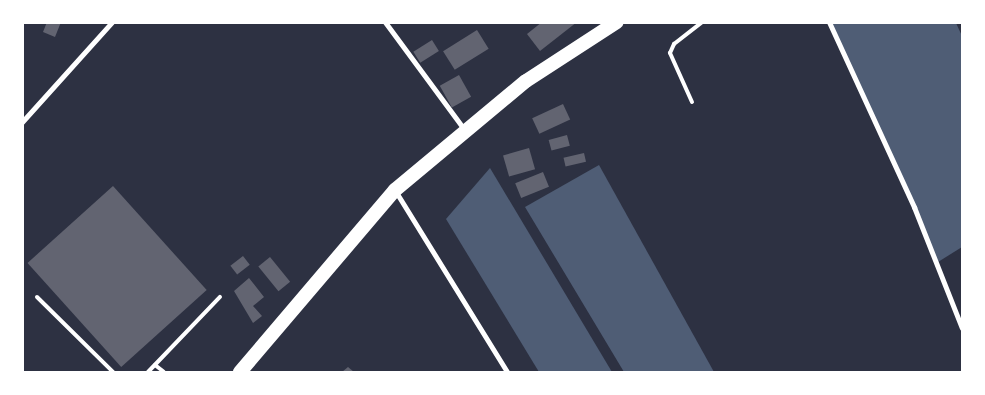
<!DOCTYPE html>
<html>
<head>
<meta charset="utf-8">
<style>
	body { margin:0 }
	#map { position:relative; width:985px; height:395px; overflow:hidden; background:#2d3142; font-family:Mulish,sans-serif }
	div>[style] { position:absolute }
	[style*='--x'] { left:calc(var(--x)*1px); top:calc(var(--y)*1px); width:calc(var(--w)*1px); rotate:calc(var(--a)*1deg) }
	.water>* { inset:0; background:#4f5d75 }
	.building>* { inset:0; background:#626471; transform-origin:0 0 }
	.service>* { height:4px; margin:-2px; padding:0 2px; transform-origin:2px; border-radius:2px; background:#fff }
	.minor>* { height:5px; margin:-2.5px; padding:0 2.5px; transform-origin:2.5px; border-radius:2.5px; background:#fff }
	.trunk>* { height:14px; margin:-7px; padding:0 7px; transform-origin:7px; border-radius:7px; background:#fff }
	span { translate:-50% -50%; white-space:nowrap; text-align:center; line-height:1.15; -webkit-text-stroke:4px #fff; paint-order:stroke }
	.frame { position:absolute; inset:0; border:24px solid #fff; pointer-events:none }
</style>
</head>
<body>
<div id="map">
	<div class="water">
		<i style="clip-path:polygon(830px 23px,956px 23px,962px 36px,962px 247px,938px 262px)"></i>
		<i style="clip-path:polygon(599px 165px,714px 372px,624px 372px,525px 207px)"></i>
		<i style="clip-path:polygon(490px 168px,612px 372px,539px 372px,446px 219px)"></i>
	</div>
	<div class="building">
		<i style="clip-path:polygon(47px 22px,61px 22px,55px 37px,43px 32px)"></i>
		<i style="clip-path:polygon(542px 22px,577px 22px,540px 51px,527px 34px)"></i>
		<i style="left:477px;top:30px;width:22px;height:40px;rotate:58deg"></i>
		<i style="left:432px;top:40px;width:13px;height:22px;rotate:58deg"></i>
		<i style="left:459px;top:75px;width:25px;height:22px;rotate:61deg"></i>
		<i style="left:563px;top:104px;width:17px;height:34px;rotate:65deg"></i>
		<i style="left:567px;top:135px;width:11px;height:19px;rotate:75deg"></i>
		<i style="left:529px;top:148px;width:22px;height:27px;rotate:74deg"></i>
		<i style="left:584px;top:153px;width:9px;height:21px;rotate:77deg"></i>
		<i style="left:543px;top:172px;width:16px;height:30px;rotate:68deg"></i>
		<i style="left:113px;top:186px;width:140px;height:115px;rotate:48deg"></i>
		<i style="left:243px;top:256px;width:11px;height:16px;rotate:52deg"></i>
		<i style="left:270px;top:257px;width:32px;height:15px;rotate:51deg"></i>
		<i style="clip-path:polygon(249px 278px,264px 297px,253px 306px,262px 316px,253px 323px,234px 291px)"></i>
		<i style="clip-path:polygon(348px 367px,354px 372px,342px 372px)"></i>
	</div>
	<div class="service">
		<i style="--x:692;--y:102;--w:54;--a:-114.2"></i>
		<i style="--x:670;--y:53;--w:10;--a:-66"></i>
		<i style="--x:674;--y:44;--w:36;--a:-38"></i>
		<i style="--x:37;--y:297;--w:107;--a:44.6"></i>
		<i style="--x:155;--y:365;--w:11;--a:38"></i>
		<i style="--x:148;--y:372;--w:104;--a:-46.2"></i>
	</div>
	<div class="minor">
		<i style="--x:385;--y:22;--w:133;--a:53.6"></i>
		<i style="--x:829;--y:22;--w:204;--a:65.3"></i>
		<i style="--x:914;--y:207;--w:130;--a:68.4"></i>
		<i style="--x:22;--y:122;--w:135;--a:-48"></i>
		<i style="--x:396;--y:192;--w:211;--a:58.3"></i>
	</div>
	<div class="trunk">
		<i style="--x:240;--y:372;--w:239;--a:-49.6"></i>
		<i style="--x:395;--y:190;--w:170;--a:-39.8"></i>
		<i style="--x:526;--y:81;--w:108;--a:-33"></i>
	</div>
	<div class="frame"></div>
</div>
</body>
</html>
